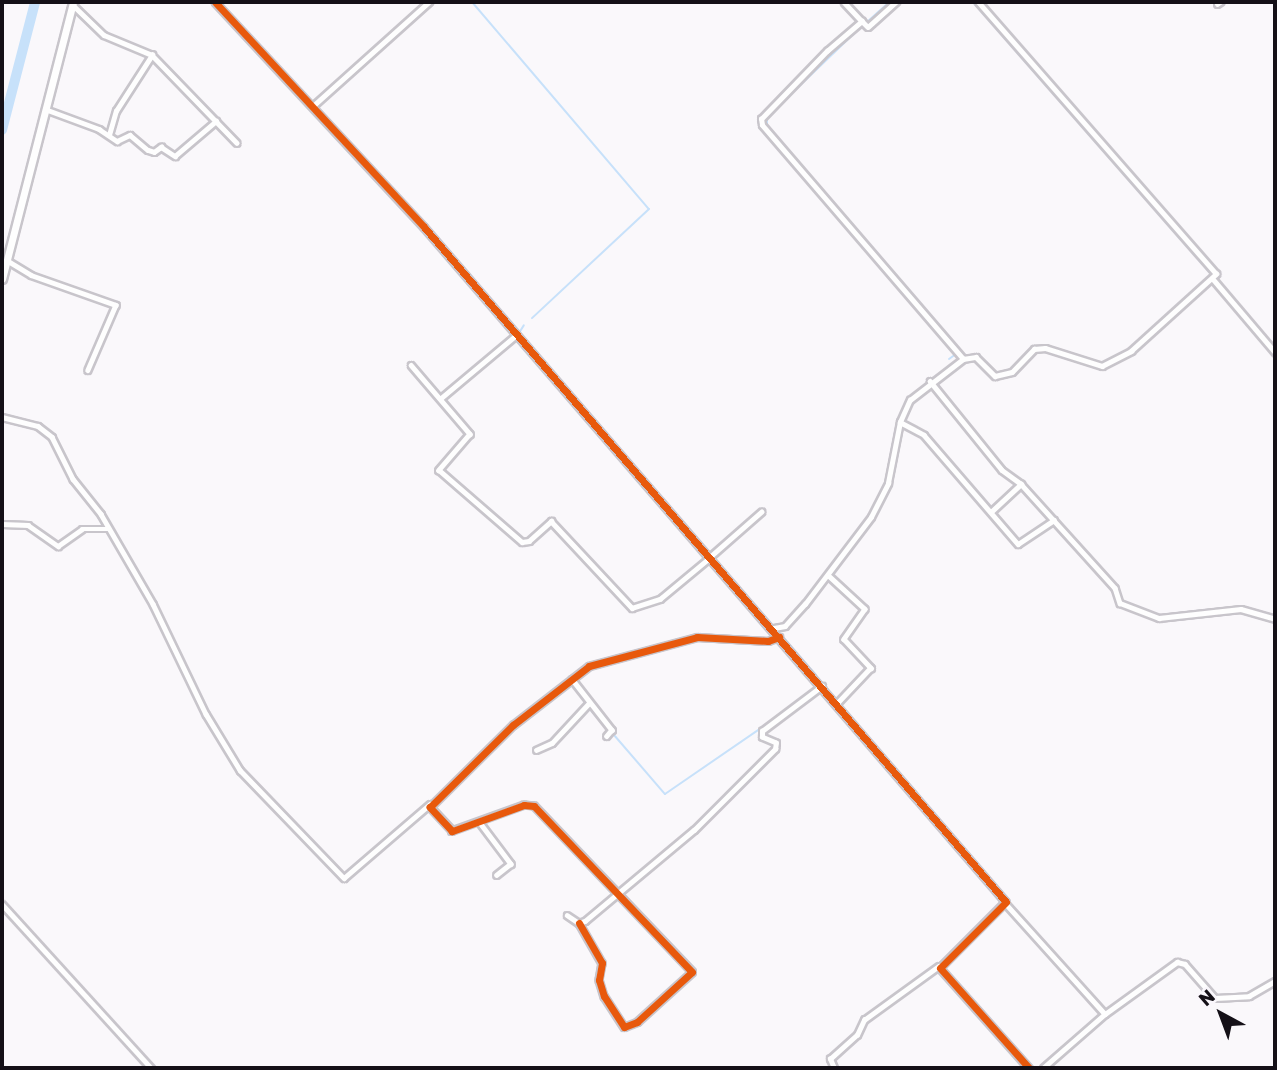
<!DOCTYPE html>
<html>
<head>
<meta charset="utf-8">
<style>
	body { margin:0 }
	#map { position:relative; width:1277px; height:1070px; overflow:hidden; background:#faf8fb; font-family:Rubik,sans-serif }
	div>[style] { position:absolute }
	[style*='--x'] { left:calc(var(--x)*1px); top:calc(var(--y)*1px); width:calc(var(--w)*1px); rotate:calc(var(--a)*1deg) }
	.stream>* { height:2px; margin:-1px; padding:0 1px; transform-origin:1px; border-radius:1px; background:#c7e1fa }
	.river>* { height:10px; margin:-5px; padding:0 5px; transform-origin:5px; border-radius:5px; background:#c7e1fa }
	.roads { filter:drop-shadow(2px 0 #c8c5cb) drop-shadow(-2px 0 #c8c5cb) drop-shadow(0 2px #c8c5cb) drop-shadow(0 -2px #c8c5cb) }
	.street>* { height:4.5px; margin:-2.25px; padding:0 2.25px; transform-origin:2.25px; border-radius:2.25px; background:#fefefe }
	.secondary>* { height:7px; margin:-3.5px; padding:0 3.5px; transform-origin:3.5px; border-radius:3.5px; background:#fefefe }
	.cycleway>* { height:7px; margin:-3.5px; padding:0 3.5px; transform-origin:3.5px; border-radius:3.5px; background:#e8590c }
	span { translate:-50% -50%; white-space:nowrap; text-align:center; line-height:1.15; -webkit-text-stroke:5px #faf7fc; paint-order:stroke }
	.frame { position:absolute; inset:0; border:4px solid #141017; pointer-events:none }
	.north { position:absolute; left:1186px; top:979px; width:70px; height:70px; -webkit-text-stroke:5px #faf7fc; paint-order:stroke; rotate:319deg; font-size:19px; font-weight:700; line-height:28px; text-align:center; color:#141017 }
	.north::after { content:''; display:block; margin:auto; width:24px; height:32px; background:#141017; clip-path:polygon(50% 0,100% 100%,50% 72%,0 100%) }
</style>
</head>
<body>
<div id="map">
	<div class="stream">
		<i style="--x:472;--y:2;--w:272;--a:49.5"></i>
		<i style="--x:649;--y:209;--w:160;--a:137"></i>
		<i style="--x:973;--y:2;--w:407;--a:48.8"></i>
		<i style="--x:867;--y:22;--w:30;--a:-42"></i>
		<i style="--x:767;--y:128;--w:11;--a:-90"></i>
		<i style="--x:767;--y:117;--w:132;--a:-43.8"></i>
		<i style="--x:771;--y:132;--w:278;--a:49.4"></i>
		<i style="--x:519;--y:333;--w:9;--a:-58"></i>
		<i style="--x:520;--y:345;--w:188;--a:48.7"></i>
		<i style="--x:949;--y:359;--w:9;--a:-36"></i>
		<i style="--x:782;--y:636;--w:52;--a:48.9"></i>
		<i style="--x:590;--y:709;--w:26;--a:50"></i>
		<i style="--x:614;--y:735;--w:78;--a:49.2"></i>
		<i style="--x:665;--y:794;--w:148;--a:-34.5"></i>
	</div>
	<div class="river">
		<i style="--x:2;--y:130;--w:132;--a:-75.5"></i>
	</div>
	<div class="roads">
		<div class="street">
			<i style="--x:215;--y:2;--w:307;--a:47.1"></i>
			<i style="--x:424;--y:227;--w:891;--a:49.23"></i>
			<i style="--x:1006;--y:902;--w:93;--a:135"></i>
			<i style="--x:940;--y:968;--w:134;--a:48.3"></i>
			<i style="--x:844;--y:2;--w:26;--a:47"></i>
			<i style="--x:1217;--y:4;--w:4;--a:-34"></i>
			<i style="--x:73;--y:5;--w:43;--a:44.1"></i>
			<i style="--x:104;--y:35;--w:52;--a:22.6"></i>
			<i style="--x:152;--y:55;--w:122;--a:46"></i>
			<i style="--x:313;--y:106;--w:156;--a:-41.9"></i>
			<i style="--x:45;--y:109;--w:58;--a:20.3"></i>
			<i style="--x:99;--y:129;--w:22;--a:34"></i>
			<i style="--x:117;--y:141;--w:14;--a:-25"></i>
			<i style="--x:130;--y:135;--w:23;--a:40"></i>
			<i style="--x:148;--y:150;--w:6;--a:18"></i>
			<i style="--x:154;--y:152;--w:9;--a:-36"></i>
			<i style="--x:161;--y:147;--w:17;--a:33"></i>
			<i style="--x:175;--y:156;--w:54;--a:-40.5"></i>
			<i style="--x:109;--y:135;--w:25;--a:-74"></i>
			<i style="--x:116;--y:111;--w:67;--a:-57.3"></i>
			<i style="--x:8;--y:261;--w:27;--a:31"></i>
			<i style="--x:31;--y:275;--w:90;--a:19.4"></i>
			<i style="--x:116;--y:305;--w:71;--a:113.3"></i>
			<i style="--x:1213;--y:279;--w:96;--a:49.7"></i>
			<i style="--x:963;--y:359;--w:13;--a:-9"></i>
			<i style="--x:976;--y:357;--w:27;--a:45"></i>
			<i style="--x:995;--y:376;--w:17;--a:-13"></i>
			<i style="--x:1012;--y:372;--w:32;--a:-46"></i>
			<i style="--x:1034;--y:349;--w:11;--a:-5"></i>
			<i style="--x:1045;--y:348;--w:60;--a:17.5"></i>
			<i style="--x:1102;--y:366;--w:33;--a:-27"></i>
			<i style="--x:1131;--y:351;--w:115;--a:-42.2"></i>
			<i style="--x:1216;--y:274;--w:361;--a:-131.2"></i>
			<i style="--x:411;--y:365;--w:91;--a:49.5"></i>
			<i style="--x:470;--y:434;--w:48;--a:130.7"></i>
			<i style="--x:439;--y:470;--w:110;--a:40.9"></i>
			<i style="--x:522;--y:542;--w:7;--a:-8"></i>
			<i style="--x:529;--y:541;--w:30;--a:-42"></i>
			<i style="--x:551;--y:521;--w:119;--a:47"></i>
			<i style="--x:632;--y:608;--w:29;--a:-18"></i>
			<i style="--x:660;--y:599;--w:61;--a:-39.7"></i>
			<i style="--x:930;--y:381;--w:114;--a:51"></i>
			<i style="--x:1002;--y:470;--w:24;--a:36"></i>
			<i style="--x:1021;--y:484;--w:140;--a:47.9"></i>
			<i style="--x:1115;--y:588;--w:16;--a:72"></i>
			<i style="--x:1120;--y:603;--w:42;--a:21"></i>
			<i style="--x:1159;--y:618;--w:82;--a:-6.3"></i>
			<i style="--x:1241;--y:609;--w:35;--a:16"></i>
			<i style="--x:440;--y:399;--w:98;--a:-40"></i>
			<i style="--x:2;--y:417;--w:37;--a:14"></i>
			<i style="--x:38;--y:426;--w:18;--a:38"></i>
			<i style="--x:52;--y:437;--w:47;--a:63.4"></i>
			<i style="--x:73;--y:479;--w:45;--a:51.3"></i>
			<i style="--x:101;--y:514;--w:104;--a:60"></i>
			<i style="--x:153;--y:604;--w:122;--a:64.3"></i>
			<i style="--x:206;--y:714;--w:66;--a:58.7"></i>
			<i style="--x:240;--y:770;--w:150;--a:46.1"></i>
			<i style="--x:344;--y:878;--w:113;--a:-40.7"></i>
			<i style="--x:900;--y:422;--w:27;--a:28"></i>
			<i style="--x:924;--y:435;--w:144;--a:49.2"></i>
			<i style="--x:1018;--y:544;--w:43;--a:-33.7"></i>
			<i style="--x:991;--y:512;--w:41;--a:-43"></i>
			<i style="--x:2;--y:524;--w:26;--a:2"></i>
			<i style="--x:28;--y:525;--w:37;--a:35"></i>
			<i style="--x:58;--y:546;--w:29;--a:-35"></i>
			<i style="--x:82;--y:529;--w:26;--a:0"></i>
			<i style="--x:711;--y:556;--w:67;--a:-41.3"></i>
			<i style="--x:828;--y:575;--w:50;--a:42.6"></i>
			<i style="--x:865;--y:609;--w:37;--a:125"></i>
			<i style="--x:844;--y:639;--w:40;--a:47"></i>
			<i style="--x:871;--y:668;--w:50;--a:133.4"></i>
			<i style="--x:774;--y:628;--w:11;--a:-10"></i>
			<i style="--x:785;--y:626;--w:30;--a:-48"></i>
			<i style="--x:805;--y:604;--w:109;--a:-52.8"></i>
			<i style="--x:871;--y:517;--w:38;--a:-63"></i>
			<i style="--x:888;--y:483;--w:62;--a:-78.9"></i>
			<i style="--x:900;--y:422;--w:24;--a:-66"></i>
			<i style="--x:910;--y:400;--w:67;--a:-37.7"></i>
			<i style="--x:963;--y:359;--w:308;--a:-130.7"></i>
			<i style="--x:762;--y:125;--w:6;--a:-99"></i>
			<i style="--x:761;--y:119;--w:95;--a:-45.9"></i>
			<i style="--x:827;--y:51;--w:46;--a:-40.6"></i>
			<i style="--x:862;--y:21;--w:8;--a:45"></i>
			<i style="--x:868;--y:27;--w:38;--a:-42"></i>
			<i style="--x:572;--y:679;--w:65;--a:51.9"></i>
			<i style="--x:612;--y:730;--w:8;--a:130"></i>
			<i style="--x:536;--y:750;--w:17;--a:-24"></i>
			<i style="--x:552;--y:743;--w:54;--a:-47.2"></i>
			<i style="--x:481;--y:824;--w:50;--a:53.1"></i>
			<i style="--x:511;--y:864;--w:18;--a:142"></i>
			<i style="--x:2;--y:904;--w:222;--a:47.7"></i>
			<i style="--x:1006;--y:904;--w:148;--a:48"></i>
			<i style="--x:567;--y:915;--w:14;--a:34"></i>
			<i style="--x:579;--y:923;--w:6;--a:-18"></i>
			<i style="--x:585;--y:921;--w:142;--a:-39.9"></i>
			<i style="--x:694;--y:830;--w:115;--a:-45"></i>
			<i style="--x:775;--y:749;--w:6;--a:-81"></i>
			<i style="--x:776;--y:743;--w:15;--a:-157"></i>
			<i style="--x:762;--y:737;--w:6;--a:-90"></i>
			<i style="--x:762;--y:731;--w:75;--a:-36.9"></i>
			<i style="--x:579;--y:923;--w:46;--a:60.1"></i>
			<i style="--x:602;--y:963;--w:17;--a:100"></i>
			<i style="--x:599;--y:980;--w:17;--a:73"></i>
			<i style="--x:604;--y:996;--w:37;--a:57"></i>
			<i style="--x:624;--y:1027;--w:14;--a:-21"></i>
			<i style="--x:637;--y:1022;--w:74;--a:-42.3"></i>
			<i style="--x:692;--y:972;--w:229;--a:-133.6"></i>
			<i style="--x:534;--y:806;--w:10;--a:-174"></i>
			<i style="--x:524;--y:805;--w:77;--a:160.1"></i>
			<i style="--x:452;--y:831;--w:33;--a:-133"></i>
			<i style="--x:430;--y:807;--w:117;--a:-44.7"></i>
			<i style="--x:513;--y:725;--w:96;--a:-37.8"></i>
			<i style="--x:589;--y:666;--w:112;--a:-15"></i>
			<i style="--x:697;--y:637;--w:71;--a:3.2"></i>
			<i style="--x:768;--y:641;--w:12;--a:-20"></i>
			<i style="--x:834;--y:1068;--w:10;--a:-114"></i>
			<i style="--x:830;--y:1059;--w:36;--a:-42"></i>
			<i style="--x:857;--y:1035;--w:17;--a:-65"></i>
			<i style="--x:864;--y:1020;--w:92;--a:-35.8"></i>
			<i style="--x:1043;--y:1068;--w:82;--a:-41.1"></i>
			<i style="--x:1105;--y:1014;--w:89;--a:-35.8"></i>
			<i style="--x:1177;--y:962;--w:8;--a:14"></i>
			<i style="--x:1185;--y:964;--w:45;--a:48.6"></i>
			<i style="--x:1215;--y:998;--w:34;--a:-3"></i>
			<i style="--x:1249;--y:996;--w:30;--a:-30"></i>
		</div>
		<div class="secondary">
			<i style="--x:2;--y:279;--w:286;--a:-75.6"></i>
		</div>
	</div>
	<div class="cycleway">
		<i style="--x:215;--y:2;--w:307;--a:47.1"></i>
		<i style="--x:424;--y:227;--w:891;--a:49.23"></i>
		<i style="--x:1006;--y:902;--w:93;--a:135"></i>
		<i style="--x:940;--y:968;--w:134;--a:48.3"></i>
		<i style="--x:579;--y:923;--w:46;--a:60.1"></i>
		<i style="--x:602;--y:963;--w:17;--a:100"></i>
		<i style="--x:599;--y:980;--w:17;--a:73"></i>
		<i style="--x:604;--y:996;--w:37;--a:57"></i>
		<i style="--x:624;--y:1027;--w:14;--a:-21"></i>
		<i style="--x:637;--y:1022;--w:74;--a:-42.3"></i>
		<i style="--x:692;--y:972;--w:229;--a:-133.6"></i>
		<i style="--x:534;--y:806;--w:10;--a:-174"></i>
		<i style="--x:524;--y:805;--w:77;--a:160.1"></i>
		<i style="--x:452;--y:831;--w:33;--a:-133"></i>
		<i style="--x:430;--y:807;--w:117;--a:-44.7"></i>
		<i style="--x:513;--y:725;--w:96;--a:-37.8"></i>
		<i style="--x:589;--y:666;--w:112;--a:-15"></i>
		<i style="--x:697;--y:637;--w:71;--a:3.2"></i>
		<i style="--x:768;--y:641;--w:12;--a:-20"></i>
	</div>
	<div class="frame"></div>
	<div class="north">N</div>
</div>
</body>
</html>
